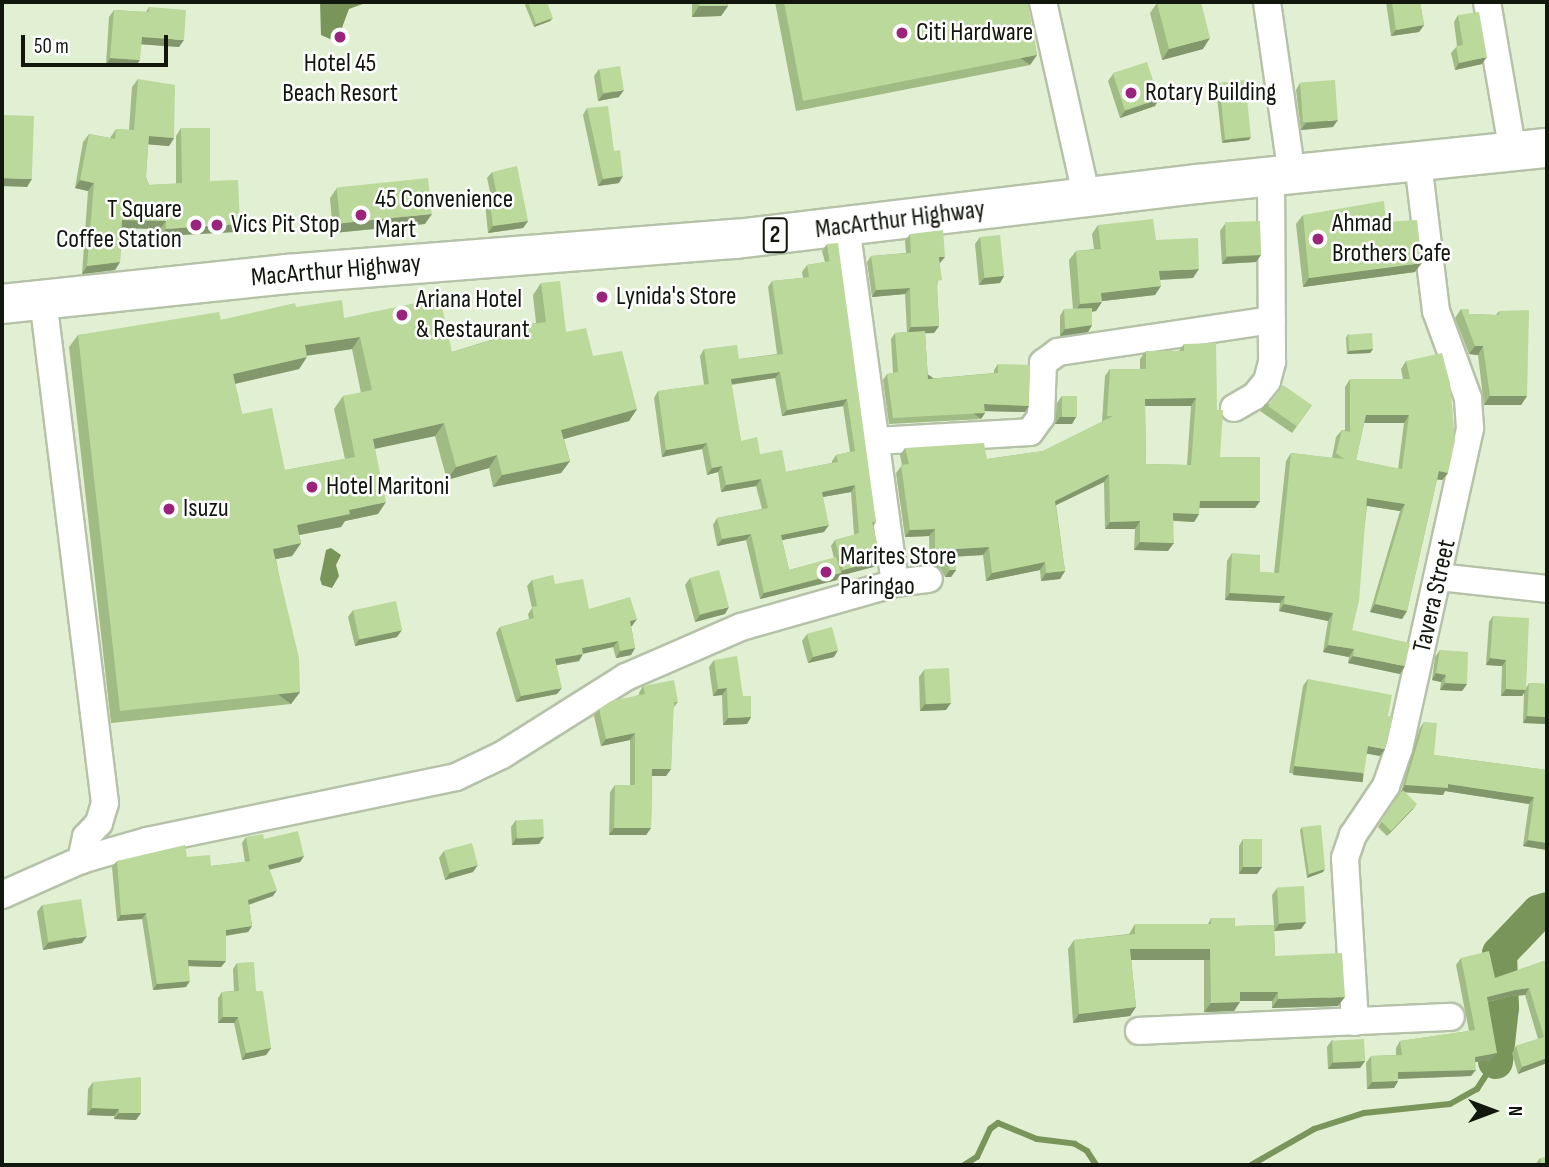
<!DOCTYPE html>
<html>
<head>
<meta charset="utf-8">
<style>
	body { margin:0 }
	#map { position:relative; width:1549px; height:1167px; overflow:hidden; background:#e1efd3; font-family:"Sofia Sans Condensed",sans-serif }
	div>[style] { position:absolute }
	[style*='--x'] { left:calc(var(--x)*1px); top:calc(var(--y)*1px); width:calc(var(--w)*1px); rotate:calc(var(--a)*1deg) }
	.water>* { inset:0; background:#79955a }
	.stream>* { height:6px; margin:-3px; padding:0 3px; transform-origin:3px; border-radius:3px; background:#79955a }
	.river>* { height:35px; margin:-17.5px; padding:0 17.5px; transform-origin:17.5px; border-radius:17.5px; background:#79955a }
	.roads { filter:drop-shadow(2px 0 #b5c2a8) drop-shadow(-2px 0 #b5c2a8) drop-shadow(0 2px #b5c2a8) drop-shadow(0 -2px #b5c2a8) }
	.minor>* { height:26px; margin:-13px; padding:0 13px; transform-origin:13px; border-radius:13px; background:#fff }
	.highway>* { height:38px; margin:-19px; padding:0 19px; transform-origin:19px; border-radius:19px; background:#fff }
	.wall>* { inset:0; background:#a0bb84 }
	.shaded-wall>* { inset:0; background:#82986c; transform-origin:0 0 }
	.building>* { inset:0; background:#bad99a; transform-origin:0 0 }
	.dots>* { width:19px; height:19px; translate:-50% -50%; box-sizing:border-box; border:4px solid #fff; border-radius:50% }
	span { translate:-50% -50%; white-space:nowrap; text-align:center; line-height:1.15; -webkit-text-stroke:5px #fff; paint-order:stroke }
	.shield-label span { padding:2px 5px; background:#fff; border:2px solid; border-radius:5px; -webkit-text-stroke-width:0 }
	.shield-label { font-size:24px; color:#12170e; font-weight:700 }
	.poi-label { font-size:26px; color:#12170e }
	.left { translate:0 -50%; text-align:left }
	.right { translate:-100% -50%; text-align:right }
	.street-label { font-size:26px; color:#12170e }
	.frame { position:absolute; inset:0; border:4px solid #12170e; pointer-events:none }
	.north { position:absolute; left:1458px; top:1076px; width:70px; height:70px; -webkit-text-stroke:5px #fff; paint-order:stroke; rotate:90deg; font-size:19px; font-weight:700; line-height:28px; text-align:center; color:#12170e }
	.north::after { content:''; display:block; margin:auto; width:24px; height:32px; background:#12170e; clip-path:polygon(50% 0,100% 100%,50% 72%,0 100%) }
	.scale { position:absolute; left:21px; top:35px; width:147px; height:32px; box-sizing:border-box; border:4px solid #12170e; border-top:0; padding-left:9px; font-size:21px; line-height:24px; white-space:nowrap; color:#12170e; -webkit-text-stroke:5px #fff; paint-order:stroke }
</style>
</head>
<body>
<div id="map">
	<div class="water">
		<i style="clip-path:polygon(320px 2px,368px 2px,349px 9px,340px 33px,330px 39px,321px 35px)"></i>
		<i style="clip-path:polygon(331px 548px,341px 555px,336px 565px,339px 576px,332px 588px,322px 585px,320px 579px,326px 550px)"></i>
	</div>
	<div class="stream">
		<i style="--x:964;--y:1165;--w:15;--a:-32"></i>
		<i style="--x:977;--y:1157;--w:31;--a:-65"></i>
		<i style="--x:990;--y:1129;--w:10;--a:-37"></i>
		<i style="--x:998;--y:1123;--w:42;--a:22.3"></i>
		<i style="--x:1037;--y:1139;--w:38;--a:7"></i>
		<i style="--x:1075;--y:1144;--w:14;--a:30"></i>
		<i style="--x:1087;--y:1151;--w:17;--a:57"></i>
		<i style="--x:1251;--y:1165;--w:73;--a:-29.7"></i>
		<i style="--x:1314;--y:1129;--w:52;--a:-17.7"></i>
		<i style="--x:1364;--y:1113;--w:86;--a:-6"></i>
		<i style="--x:1450;--y:1104;--w:31;--a:-29"></i>
		<i style="--x:1477;--y:1089;--w:33;--a:-57"></i>
	</div>
	<div class="river">
		<i style="--x:1495;--y:1061;--w:54;--a:-83.7"></i>
		<i style="--x:1501;--y:1007;--w:54;--a:-92.1"></i>
		<i style="--x:1499;--y:953;--w:57;--a:-46.4"></i>
		<i style="--x:1538;--y:912;--w:9;--a:-18"></i>
	</div>
	<div class="roads">
		<div class="minor">
			<i style="--x:1043;--y:2;--w:202;--a:77.4"></i>
			<i style="--x:1267;--y:2;--w:175;--a:81.8"></i>
			<i style="--x:1487;--y:2;--w:152;--a:80.2"></i>
			<i style="--x:846;--y:226;--w:360;--a:82.2"></i>
			<i style="--x:43;--y:299;--w:508;--a:82.99"></i>
			<i style="--x:105;--y:803;--w:21;--a:107"></i>
			<i style="--x:99;--y:823;--w:19;--a:133"></i>
			<i style="--x:86;--y:837;--w:24;--a:102"></i>
			<i style="--x:1234;--y:408;--w:24;--a:-30"></i>
			<i style="--x:1255;--y:396;--w:19;--a:-51"></i>
			<i style="--x:1267;--y:381;--w:20;--a:-75"></i>
			<i style="--x:1272;--y:362;--w:185;--a:-90.3"></i>
			<i style="--x:876;--y:441;--w:154;--a:-3.3"></i>
			<i style="--x:1030;--y:432;--w:19;--a:-54"></i>
			<i style="--x:1041;--y:417;--w:54;--a:-87.9"></i>
			<i style="--x:1043;--y:363;--w:19;--a:-36"></i>
			<i style="--x:1058;--y:352;--w:216;--a:-8.5"></i>
			<i style="--x:1439;--y:577;--w:109;--a:6.3"></i>
			<i style="--x:2;--y:895;--w:86;--a:-23.9"></i>
			<i style="--x:81;--y:860;--w:69;--a:-16.1"></i>
			<i style="--x:147;--y:841;--w:316;--a:-11.7"></i>
			<i style="--x:456;--y:777;--w:51;--a:-25.6"></i>
			<i style="--x:502;--y:755;--w:146;--a:-32.2"></i>
			<i style="--x:626;--y:677;--w:125;--a:-23.5"></i>
			<i style="--x:741;--y:627;--w:160;--a:-15.9"></i>
			<i style="--x:895;--y:583;--w:34;--a:-7"></i>
			<i style="--x:1355;--y:1022;--w:164;--a:-93.5"></i>
			<i style="--x:1345;--y:858;--w:24;--a:-71"></i>
			<i style="--x:1353;--y:835;--w:59;--a:-56"></i>
			<i style="--x:1386;--y:786;--w:39;--a:-71"></i>
			<i style="--x:1399;--y:749;--w:329;--a:-77.5"></i>
			<i style="--x:1470;--y:428;--w:30;--a:-94"></i>
			<i style="--x:1468;--y:398;--w:93;--a:-110.2"></i>
			<i style="--x:1436;--y:311;--w:149;--a:-96.9"></i>
			<i style="--x:1139;--y:1031;--w:312;--a:-2.6"></i>
		</div>
		<div class="highway">
			<i style="--x:2;--y:304;--w:287;--a:-6"></i>
			<i style="--x:287;--y:274;--w:450;--a:-4.5"></i>
			<i style="--x:736;--y:239;--w:465;--a:-6.8"></i>
			<i style="--x:1198;--y:184;--w:351;--a:-5.9"></i>
		</div>
	</div>
	<div class="wall">
		<i style="clip-path:polygon(527px 2px,547px 2px,550px 21px,534px 27px,525px 5px)"></i>
		<i style="clip-path:polygon(692px 2px,728px 2px,728px 6px,721px 16px,692px 17px)"></i>
		<i style="clip-path:polygon(775px 2px,1027px 2px,1037px 55px,1030px 65px,796px 111px)"></i>
		<i style="clip-path:polygon(1386px 2px,1420px 2px,1424px 25px,1419px 32px,1391px 36px)"></i>
		<i style="clip-path:polygon(1157px 3px,1203px 49px,1162px 60px,1150px 13px)"></i>
		<i style="clip-path:polygon(149px 7px,179px 47px,141px 44px,135px 67px,106px 65px,109px 17px,114px 10px,146px 12px)"></i>
		<i style="clip-path:polygon(1458px 15px,1482px 64px,1455px 70px,1451px 53px,1457px 46px,1454px 22px)"></i>
		<i style="clip-path:polygon(599px 69px,619px 97px,598px 101px,594px 76px)"></i>
		<i style="clip-path:polygon(1113px 74px,1159px 99px,1155px 106px,1120px 118px,1108px 81px)"></i>
		<i style="clip-path:polygon(138px 79px,174px 138px,169px 146px,148px 144px,146px 177px,149px 185px,176px 184px,176px 136px,181px 128px,210px 181px,235px 232px,161px 236px,160px 229px,122px 228px,120px 262px,115px 270px,82px 274px,88px 191px,75px 188px,83px 142px,89px 134px,110px 138px,116px 129px,129px 130px,132px 87px)"></i>
		<i style="clip-path:polygon(1219px 83px,1249px 140px,1222px 143px,1216px 87px)"></i>
		<i style="clip-path:polygon(1300px 83px,1333px 127px,1301px 130px,1296px 90px)"></i>
		<i style="clip-path:polygon(587px 108px,614px 151px,619px 183px,598px 186px,583px 115px)"></i>
		<i style="clip-path:polygon(492px 172px,528px 221px,523px 228px,488px 233px,485px 203px,489px 196px,491px 196px,487px 178px)"></i>
		<i style="clip-path:polygon(337px 188px,425px 224px,333px 233px,330px 198px)"></i>
		<i style="clip-path:polygon(1303px 215px,1386px 222px,1415px 272px,1303px 287px,1296px 224px)"></i>
		<i style="clip-path:polygon(1225px 224px,1261px 255px,1256px 262px,1222px 264px,1220px 231px)"></i>
		<i style="clip-path:polygon(1098px 225px,1156px 240px,1193px 278px,1160px 280px,1155px 295px,1102px 301px,1096px 311px,1092px 312px,1092px 325px,1088px 332px,1060px 336px,1060px 316px,1064px 309px,1073px 309px,1069px 260px,1076px 251px,1094px 249px,1092px 234px)"></i>
		<i style="clip-path:polygon(910px 234px,940px 263px,937px 287px,939px 326px,934px 333px,925px 333px,928px 379px,994px 373px,994px 370px,998px 364px,1029px 406px,1025px 412px,985px 411px,985px 413px,981px 419px,889px 424px,883px 380px,887px 374px,893px 373px,891px 339px,895px 333px,907px 332px,905px 294px,872px 297px,867px 262px,871px 256px,906px 253px,905px 241px)"></i>
		<i style="clip-path:polygon(980px 237px,1004px 276px,1000px 283px,979px 285px,975px 244px)"></i>
		<i style="clip-path:polygon(evenodd,827px 244px,876px 522px,873px 527px,881px 560px,877px 566px,839px 576px,837px 580px,760px 599px,746px 540px,717px 546px,713px 525px,717px 518px,762px 509px,756px 486px,721px 492px,718px 472px,707px 475px,702px 449px,662px 457px,654px 398px,658px 391px,704px 385px,700px 356px,704px 349px,739px 359px,777px 354px,768px 287px,772px 281px,803px 278px,802px 272px,807px 265px,825px 262px,822px 251px,827px 244px,775px 378px,782px 416px,843px 406px,850px 452px,836px 455px,832px 461px,832px 463px,786px 472px,741px 441px,731px 385px,775px 378px,827px 244px,851px 492px,854px 535px,835px 540px,831px 546px,834px 558px,789px 570px,782px 540px,824px 532px,823px 497px,851px 492px)"></i>
		<i style="clip-path:polygon(evenodd,541px 283px,566px 332px,593px 356px,637px 409px,629px 421px,564px 439px,570px 461px,561px 473px,493px 487px,489px 468px,447px 480px,435px 436px,375px 448px,378px 514px,345px 521px,341px 527px,299px 535px,301px 543px,292px 556px,276px 559px,300px 692px,291px 704px,111px 723px,69px 347px,78px 335px,221px 320px,296px 307px,344px 318px,452px 352px,494px 339px,502px 328px,536px 323px,533px 295px,541px 283px,352px 349px,361px 393px,343px 396px,334px 409px,345px 459px,285px 470px,242px 414px,235px 384px,299px 369px,307px 356px,352px 349px)"></i>
		<i style="clip-path:polygon(1461px 309px,1469px 314px,1496px 315px,1499px 311px,1527px 396px,1521px 405px,1484px 405px,1478px 355px,1469px 354px,1455px 318px)"></i>
		<i style="clip-path:polygon(1348px 334px,1373px 349px,1370px 353px,1347px 354px,1346px 338px)"></i>
		<i style="clip-path:polygon(evenodd,1184px 344px,1217px 410px,1220px 457px,1260px 501px,1255px 508px,1199px 508px,1199px 514px,1194px 522px,1173px 521px,1168px 551px,1134px 550px,1135px 529px,1105px 529px,1104px 482px,1056px 505px,1065px 571px,1060px 579px,1041px 581px,1040px 570px,986px 581px,983px 555px,956px 556px,956px 570px,951px 577px,945px 577px,941px 569px,930px 564px,929px 536px,905px 537px,896px 473px,902px 465px,900px 455px,905px 448px,987px 459px,1043px 451px,1102px 422px,1105px 376px,1110px 369px,1140px 369px,1140px 359px,1146px 351px,1179px 351px,1184px 344px,1145px 406px,1191px 406px,1187px 465px,1146px 464px,1145px 406px)"></i>
		<i style="clip-path:polygon(evenodd,1406px 361px,1448px 473px,1442px 480px,1437px 479px,1407px 611px,1402px 619px,1370px 612px,1400px 511px,1367px 506px,1352px 630px,1400px 674px,1348px 663px,1349px 657px,1323px 652px,1328px 621px,1279px 611px,1280px 603px,1225px 600px,1227px 561px,1232px 553px,1260px 572px,1274px 573px,1286px 461px,1291px 453px,1332px 458px,1336px 437px,1342px 430px,1345px 430px,1345px 387px,1350px 379px,1403px 379px,1401px 369px,1406px 361px,1364px 423px,1404px 423px,1398px 469px,1356px 460px,1364px 423px)"></i>
		<i style="clip-path:polygon(1062px 396px,1076px 417px,1072px 424px,1055px 424px,1057px 403px)"></i>
		<i style="clip-path:polygon(1265px 404px,1312px 405px,1292px 433px,1260px 411px)"></i>
		<i style="clip-path:polygon(690px 578px,725px 614px,695px 622px,685px 585px)"></i>
		<i style="clip-path:polygon(532px 580px,555px 584px,589px 609px,632px 626px,631px 626px,635px 648px,631px 655px,616px 658px,613px 647px,583px 653px,579px 661px,557px 665px,557px 694px,516px 702px,496px 633px,500px 627px,529px 619px,528px 614px,532px 608px,527px 586px)"></i>
		<i style="clip-path:polygon(353px 610px,397px 637px,355px 646px,348px 617px)"></i>
		<i style="clip-path:polygon(1493px 616px,1526px 688px,1529px 683px,1547px 684px,1547px 724px,1523px 723px,1524px 693px,1522px 696px,1501px 696px,1502px 666px,1486px 665px,1489px 622px)"></i>
		<i style="clip-path:polygon(807px 634px,834px 657px,808px 663px,802px 641px)"></i>
		<i style="clip-path:polygon(1440px 650px,1467px 684px,1462px 691px,1440px 690px,1441px 682px,1432px 680px,1435px 657px)"></i>
		<i style="clip-path:polygon(714px 660px,743px 696px,751px 717px,747px 724px,723px 725px,722px 695px,713px 696px,709px 667px)"></i>
		<i style="clip-path:polygon(924px 670px,946px 710px,920px 711px,919px 677px)"></i>
		<i style="clip-path:polygon(1308px 679px,1380px 756px,1367px 753px,1359px 780px,1289px 773px,1303px 686px)"></i>
		<i style="clip-path:polygon(643px 686px,678px 702px,673px 708px,671px 769px,666px 776px,652px 776px,651px 828px,646px 835px,609px 835px,610px 792px,615px 785px,630px 785px,630px 740px,601px 746px,594px 716px,599px 709px,639px 695px,639px 693px)"></i>
		<i style="clip-path:polygon(1424px 722px,1434px 755px,1547px 770px,1547px 850px,1523px 846px,1529px 804px,1445px 791px,1443px 795px,1405px 792px,1413px 809px,1387px 836px,1378px 827px,1401px 792px,1420px 728px)"></i>
		<i style="clip-path:polygon(516px 820px,539px 844px,512px 845px,511px 827px)"></i>
		<i style="clip-path:polygon(1302px 827px,1323px 872px,1307px 878px,1300px 830px)"></i>
		<i style="clip-path:polygon(246px 837px,264px 839px,304px 856px,300px 862px,269px 870px,273px 896px,249px 905px,252px 926px,248px 932px,226px 936px,221px 967px,189px 966px,186px 987px,153px 990px,142px 919px,117px 921px,112px 867px,117px 861px,187px 857px,211px 866px,245px 862px,242px 843px)"></i>
		<i style="clip-path:polygon(1243px 839px,1262px 867px,1257px 874px,1239px 874px,1239px 846px)"></i>
		<i style="clip-path:polygon(444px 851px,473px 872px,445px 880px,439px 858px)"></i>
		<i style="clip-path:polygon(1277px 888px,1306px 922px,1301px 929px,1274px 931px,1275px 956px,1338px 1006px,1272px 1008px,1272px 1001px,1240px 1001px,1234px 1011px,1204px 1012px,1204px 958px,1131px 958px,1136px 1007px,1130px 1016px,1073px 1023px,1068px 949px,1074px 940px,1129px 934px,1135px 924px,1208px 924px,1211px 918px,1235px 926px,1274px 925px,1272px 895px)"></i>
		<i style="clip-path:polygon(42px 905px,82px 943px,43px 950px,37px 912px)"></i>
		<i style="clip-path:polygon(1461px 958px,1495px 978px,1547px 960px,1547px 1063px,1518px 1074px,1512px 1053px,1516px 1046px,1538px 1039px,1525px 995px,1511px 996px,1488px 1002px,1492px 1060px,1475px 1062px,1471px 1076px,1398px 1079px,1398px 1081px,1394px 1088px,1367px 1089px,1366px 1063px,1371px 1056px,1396px 1055px,1396px 1048px,1400px 1041px,1469px 1031px,1456px 965px)"></i>
		<i style="clip-path:polygon(237px 963px,256px 991px,271px 1048px,266px 1055px,242px 1060px,234px 1023px,218px 1023px,218px 998px,222px 992px,234px 991px,233px 969px)"></i>
		<i style="clip-path:polygon(1332px 1040px,1365px 1061px,1360px 1068px,1328px 1069px,1327px 1047px)"></i>
		<i style="clip-path:polygon(93px 1082px,136px 1120px,114px 1119px,114px 1116px,87px 1115px,88px 1089px)"></i>
		<i style="clip-path:polygon(1540px 1158px,1547px 1165px,1535px 1165px)"></i>
	</div>
	<div class="shaded-wall">
		<i style="clip-path:polygon(699px 6px,728px 6px,721px 16px,692px 17px)"></i>
		<i style="clip-path:polygon(553px 18px,550px 21px,534px 27px,536px 24px)"></i>
		<i style="clip-path:polygon(1424px 25px,1419px 32px,1391px 36px,1396px 30px)"></i>
		<i style="clip-path:polygon(142px 37px,184px 40px,179px 47px,137px 44px)"></i>
		<i style="clip-path:polygon(1210px 38px,1203px 49px,1162px 60px,1169px 49px)"></i>
		<i style="left:1037px;top:55px;width:12px;height:238px;rotate:125deg"></i>
		<i style="clip-path:polygon(1487px 57px,1482px 64px,1455px 70px,1459px 63px)"></i>
		<i style="clip-path:polygon(110px 58px,140px 60px,135px 67px,106px 65px)"></i>
		<i style="clip-path:polygon(624px 90px,619px 97px,598px 101px,603px 94px)"></i>
		<i style="clip-path:polygon(1159px 99px,1155px 106px,1120px 118px,1125px 111px)"></i>
		<i style="clip-path:polygon(1338px 120px,1333px 127px,1301px 130px,1306px 123px)"></i>
		<i style="clip-path:polygon(149px 136px,174px 138px,169px 146px,143px 144px)"></i>
		<i style="clip-path:polygon(1251px 137px,1249px 140px,1222px 143px,1225px 140px)"></i>
		<i style="clip-path:polygon(623px 176px,619px 183px,598px 186px,603px 179px)"></i>
		<i style="clip-path:polygon(2px 178px,32px 179px,27px 187px,2px 186px)"></i>
		<i style="clip-path:polygon(80px 180px,94px 183px,88px 191px,75px 188px)"></i>
		<i style="clip-path:polygon(432px 214px,425px 224px,333px 233px,340px 223px)"></i>
		<i style="clip-path:polygon(122px 220px,166px 221px,160px 229px,117px 228px)"></i>
		<i style="clip-path:polygon(528px 221px,523px 228px,488px 233px,493px 226px)"></i>
		<i style="clip-path:polygon(240px 224px,235px 232px,161px 236px,166px 229px)"></i>
		<i style="clip-path:polygon(1261px 255px,1256px 262px,1222px 264px,1227px 257px)"></i>
		<i style="clip-path:polygon(939px 257px,945px 257px,940px 263px,934px 264px)"></i>
		<i style="clip-path:polygon(120px 262px,115px 270px,82px 274px,87px 266px)"></i>
		<i style="clip-path:polygon(1422px 263px,1415px 272px,1303px 287px,1309px 278px)"></i>
		<i style="clip-path:polygon(1199px 269px,1193px 278px,1153px 280px,1159px 271px)"></i>
		<i style="clip-path:polygon(1004px 276px,1000px 283px,979px 285px,984px 278px)"></i>
		<i style="clip-path:polygon(1161px 286px,1155px 295px,1095px 302px,1101px 293px)"></i>
		<i style="clip-path:polygon(910px 288px,905px 294px,872px 297px,876px 290px)"></i>
		<i style="clip-path:polygon(1102px 302px,1096px 311px,1074px 313px,1080px 304px)"></i>
		<i style="clip-path:polygon(1092px 325px,1088px 332px,1060px 336px,1065px 329px)"></i>
		<i style="clip-path:polygon(939px 326px,934px 333px,907px 334px,911px 327px)"></i>
		<i style="clip-path:polygon(360px 337px,352px 349px,296px 357px,305px 345px)"></i>
		<i style="clip-path:polygon(1475px 346px,1483px 346px,1478px 355px,1469px 354px)"></i>
		<i style="clip-path:polygon(1373px 349px,1370px 353px,1347px 354px,1349px 351px)"></i>
		<i style="clip-path:polygon(307px 357px,299px 369px,225px 386px,233px 374px)"></i>
		<i style="clip-path:polygon(780px 372px,775px 378px,726px 385px,731px 379px)"></i>
		<i style="clip-path:polygon(1490px 396px,1527px 396px,1521px 405px,1484px 405px)"></i>
		<i style="clip-path:polygon(1196px 398px,1191px 406px,1140px 406px,1145px 399px)"></i>
		<i style="clip-path:polygon(847px 399px,843px 406px,782px 416px,787px 410px)"></i>
		<i style="clip-path:polygon(984px 404px,1029px 406px,1025px 412px,980px 411px)"></i>
		<i style="clip-path:polygon(637px 409px,629px 421px,553px 442px,561px 430px)"></i>
		<i style="left:985px;top:413px;width:7px;height:92px;rotate:124deg"></i>
		<i style="clip-path:polygon(1366px 415px,1409px 415px,1404px 423px,1361px 423px)"></i>
		<i style="clip-path:polygon(1060px 417px,1076px 417px,1072px 424px,1055px 424px)"></i>
		<i style="clip-path:polygon(444px 423px,435px 436px,365px 451px,373px 439px)"></i>
		<i style="clip-path:polygon(707px 443px,702px 449px,662px 457px,666px 450px)"></i>
		<i style="clip-path:polygon(497px 455px,489px 468px,447px 480px,456px 467px)"></i>
		<i style="clip-path:polygon(570px 461px,561px 473px,493px 487px,502px 475px)"></i>
		<i style="clip-path:polygon(722px 466px,718px 472px,707px 475px,712px 468px)"></i>
		<i style="clip-path:polygon(1439px 471px,1448px 473px,1442px 480px,1433px 479px)"></i>
		<i style="clip-path:polygon(1109px 474px,1104px 482px,1050px 508px,1055px 501px)"></i>
		<i style="clip-path:polygon(761px 479px,756px 486px,721px 492px,726px 485px)"></i>
		<i style="clip-path:polygon(855px 485px,851px 492px,817px 498px,822px 492px)"></i>
		<i style="clip-path:polygon(1367px 498px,1405px 504px,1400px 511px,1362px 505px)"></i>
		<i style="clip-path:polygon(1200px 501px,1260px 501px,1255px 508px,1194px 508px)"></i>
		<i style="clip-path:polygon(386px 502px,378px 514px,345px 521px,341px 527px,288px 537px,297px 525px,349px 510px)"></i>
		<i style="clip-path:polygon(1173px 513px,1199px 514px,1194px 522px,1168px 520px)"></i>
		<i style="clip-path:polygon(1140px 521px,1135px 529px,1105px 529px,1110px 522px)"></i>
		<i style="clip-path:polygon(829px 525px,824px 532px,777px 541px,781px 535px)"></i>
		<i style="clip-path:polygon(935px 529px,929px 536px,905px 537px,910px 530px)"></i>
		<i style="clip-path:polygon(751px 534px,746px 540px,717px 546px,722px 539px)"></i>
		<i style="clip-path:polygon(1140px 542px,1174px 543px,1168px 551px,1134px 550px)"></i>
		<i style="clip-path:polygon(301px 543px,292px 556px,265px 561px,273px 549px)"></i>
		<i style="clip-path:polygon(989px 547px,983px 555px,951px 557px,956px 549px)"></i>
		<i style="clip-path:polygon(881px 560px,877px 566px,839px 576px,837px 580px,760px 599px,764px 593px,840px 573px,843px 570px)"></i>
		<i style="clip-path:polygon(1045px 562px,1040px 570px,986px 581px,992px 573px)"></i>
		<i style="clip-path:polygon(950px 570px,956px 570px,951px 577px,945px 577px)"></i>
		<i style="clip-path:polygon(1065px 571px,1060px 579px,1041px 581px,1046px 573px)"></i>
		<i style="clip-path:polygon(1230px 593px,1285px 596px,1280px 603px,1225px 600px)"></i>
		<i style="clip-path:polygon(1284px 604px,1333px 613px,1328px 621px,1279px 611px)"></i>
		<i style="clip-path:polygon(1375px 604px,1407px 611px,1402px 619px,1370px 612px)"></i>
		<i style="clip-path:polygon(729px 607px,725px 614px,695px 622px,700px 615px)"></i>
		<i style="clip-path:polygon(637px 619px,632px 626px,625px 628px,630px 621px)"></i>
		<i style="clip-path:polygon(402px 630px,397px 637px,355px 646px,359px 639px)"></i>
		<i style="clip-path:polygon(618px 641px,613px 647px,578px 655px,582px 648px)"></i>
		<i style="clip-path:polygon(1328px 645px,1354px 649px,1349px 657px,1323px 652px)"></i>
		<i style="clip-path:polygon(635px 648px,631px 655px,616px 658px,620px 651px)"></i>
		<i style="clip-path:polygon(838px 650px,834px 657px,808px 663px,813px 657px)"></i>
		<i style="clip-path:polygon(583px 654px,579px 661px,551px 666px,555px 659px)"></i>
		<i style="clip-path:polygon(1353px 656px,1405px 666px,1400px 674px,1348px 663px)"></i>
		<i style="clip-path:polygon(1490px 658px,1506px 660px,1502px 666px,1486px 665px)"></i>
		<i style="clip-path:polygon(1436px 673px,1446px 675px,1441px 682px,1432px 680px)"></i>
		<i style="clip-path:polygon(1445px 683px,1467px 684px,1462px 691px,1440px 690px)"></i>
		<i style="clip-path:polygon(562px 688px,557px 694px,516px 702px,521px 696px)"></i>
		<i style="clip-path:polygon(727px 688px,722px 695px,713px 696px,718px 689px)"></i>
		<i style="clip-path:polygon(1506px 689px,1526px 690px,1522px 696px,1501px 696px)"></i>
		<i style="left:300px;top:692px;width:15px;height:181px;rotate:127deg"></i>
		<i style="clip-path:polygon(951px 703px,946px 710px,920px 711px,925px 704px)"></i>
		<i style="clip-path:polygon(1527px 716px,1547px 717px,1547px 724px,1523px 723px)"></i>
		<i style="clip-path:polygon(751px 717px,747px 724px,723px 725px,728px 718px)"></i>
		<i style="clip-path:polygon(635px 733px,630px 740px,601px 746px,606px 739px)"></i>
		<i style="clip-path:polygon(1368px 746px,1385px 749px,1380px 756px,1363px 753px)"></i>
		<i style="left:1294px;top:766px;width:70px;height:9px;rotate:6deg"></i>
		<i style="clip-path:polygon(652px 769px,671px 769px,666px 776px,647px 776px)"></i>
		<i style="clip-path:polygon(1448px 784px,1534px 797px,1529px 804px,1445px 791px,1443px 795px,1401px 792px,1405px 785px)"></i>
		<i style="clip-path:polygon(1417px 804px,1413px 809px,1387px 836px,1391px 831px)"></i>
		<i style="clip-path:polygon(614px 828px,651px 828px,646px 835px,609px 835px)"></i>
		<i style="clip-path:polygon(544px 837px,539px 844px,512px 845px,516px 838px)"></i>
		<i style="clip-path:polygon(1528px 840px,1547px 843px,1547px 850px,1523px 846px)"></i>
		<i style="clip-path:polygon(304px 856px,300px 862px,263px 871px,268px 865px)"></i>
		<i style="clip-path:polygon(478px 865px,473px 872px,445px 880px,450px 873px)"></i>
		<i style="clip-path:polygon(1243px 867px,1262px 867px,1257px 874px,1239px 874px)"></i>
		<i style="clip-path:polygon(1325px 869px,1323px 872px,1307px 878px,1309px 874px)"></i>
		<i style="clip-path:polygon(277px 890px,273px 896px,244px 906px,248px 900px)"></i>
		<i style="clip-path:polygon(146px 913px,142px 919px,117px 921px,121px 915px)"></i>
		<i style="clip-path:polygon(1306px 922px,1301px 929px,1274px 931px,1279px 924px)"></i>
		<i style="clip-path:polygon(252px 926px,248px 932px,221px 936px,226px 930px)"></i>
		<i style="clip-path:polygon(87px 936px,82px 943px,43px 950px,48px 943px)"></i>
		<i style="left:1130px;top:949px;width:80px;height:11px"></i>
		<i style="clip-path:polygon(188px 960px,226px 961px,221px 967px,184px 966px)"></i>
		<i style="clip-path:polygon(190px 981px,186px 987px,153px 990px,157px 984px)"></i>
		<i style="clip-path:polygon(1529px 988px,1525px 995px,1511px 996px,1482px 1003px,1487px 997px,1515px 990px)"></i>
		<i style="clip-path:polygon(1240px 992px,1278px 992px,1272px 1001px,1233px 1001px)"></i>
		<i style="clip-path:polygon(1345px 997px,1338px 1006px,1272px 1008px,1278px 999px)"></i>
		<i style="clip-path:polygon(1240px 1002px,1234px 1011px,1204px 1012px,1211px 1003px)"></i>
		<i style="clip-path:polygon(1136px 1007px,1130px 1016px,1073px 1023px,1079px 1014px)"></i>
		<i style="clip-path:polygon(223px 1017px,238px 1017px,234px 1023px,218px 1023px)"></i>
		<i style="clip-path:polygon(271px 1048px,266px 1055px,242px 1060px,246px 1053px)"></i>
		<i style="clip-path:polygon(1497px 1053px,1492px 1060px,1470px 1063px,1475px 1057px)"></i>
		<i style="clip-path:polygon(1547px 1058px,1547px 1063px,1518px 1074px,1522px 1067px)"></i>
		<i style="clip-path:polygon(1365px 1061px,1360px 1068px,1328px 1069px,1333px 1062px)"></i>
		<i style="clip-path:polygon(1476px 1070px,1471px 1076px,1393px 1079px,1398px 1072px)"></i>
		<i style="clip-path:polygon(1398px 1081px,1394px 1088px,1367px 1089px,1372px 1082px)"></i>
		<i style="clip-path:polygon(92px 1108px,119px 1109px,114px 1116px,87px 1115px)"></i>
		<i style="clip-path:polygon(119px 1113px,141px 1113px,136px 1120px,114px 1119px)"></i>
	</div>
	<div class="building">
		<i style="clip-path:polygon(528px 2px,547px 2px,553px 18px,536px 24px)"></i>
		<i style="left:699px;top:2px;width:29px;height:4px"></i>
		<i style="clip-path:polygon(784px 2px,1027px 2px,1037px 55px,803px 101px)"></i>
		<i style="clip-path:polygon(1162px 2px,1201px 2px,1210px 38px,1169px 49px,1157px 3px)"></i>
		<i style="clip-path:polygon(1392px 2px,1420px 2px,1424px 25px,1396px 30px)"></i>
		<i style="clip-path:polygon(149px 7px,186px 10px,184px 40px,142px 37px,140px 60px,110px 58px,114px 10px,149px 12px)"></i>
		<i style="clip-path:polygon(1479px 12px,1487px 57px,1459px 63px,1456px 46px,1463px 45px,1458px 15px)"></i>
		<i style="left:1147px;top:62px;width:39px;height:36px;rotate:72deg"></i>
		<i style="left:620px;top:66px;width:24px;height:21px;rotate:81deg"></i>
		<i style="clip-path:polygon(138px 79px,175px 85px,174px 138px,149px 136px,146px 177px,149px 185px,182px 183px,181px 128px,210px 128px,210px 181px,238px 180px,240px 224px,166px 229px,166px 221px,122px 220px,120px 262px,87px 266px,94px 183px,80px 180px,89px 134px,115px 139px,116px 129px,134px 130px)"></i>
		<i style="left:1245px;top:80px;width:57px;height:26px;rotate:84deg"></i>
		<i style="left:1335px;top:80px;width:40px;height:35px;rotate:86deg"></i>
		<i style="clip-path:polygon(608px 106px,614px 151px,620px 150px,623px 176px,603px 179px,587px 108px)"></i>
		<i style="left:2px;top:115px;width:32px;height:63px;rotate:2deg"></i>
		<i style="clip-path:polygon(517px 166px,528px 221px,493px 226px,489px 196px,497px 195px,492px 172px)"></i>
		<i style="left:428px;top:178px;width:36px;height:92px;rotate:84deg"></i>
		<i style="clip-path:polygon(1384px 201px,1386px 222px,1417px 220px,1422px 263px,1309px 278px,1303px 215px)"></i>
		<i style="clip-path:polygon(1153px 219px,1156px 240px,1198px 238px,1199px 269px,1159px 271px,1161px 286px,1101px 293px,1102px 302px,1080px 304px,1076px 251px,1101px 249px,1098px 225px)"></i>
		<i style="left:1260px;top:221px;width:34px;height:35px;rotate:88deg"></i>
		<i style="clip-path:polygon(943px 230px,945px 257px,939px 257px,942px 280px,937px 281px,939px 326px,911px 327px,910px 288px,876px 290px,871px 256px,911px 253px,910px 234px)"></i>
		<i style="left:1000px;top:235px;width:41px;height:20px;rotate:84deg"></i>
		<i style="clip-path:polygon(evenodd,838px 243px,876px 522px,872px 522px,881px 560px,843px 570px,835px 540px,859px 533px,855px 485px,822px 492px,829px 525px,781px 535px,789px 570px,836px 557px,841px 573px,764px 593px,751px 534px,722px 539px,717px 518px,768px 508px,761px 479px,726px 485px,722px 466px,712px 468px,707px 443px,666px 450px,658px 391px,709px 384px,704px 349px,737px 345px,739px 359px,783px 354px,772px 281px,809px 277px,807px 265px,830px 261px,827px 244px,838px 243px,780px 372px,787px 410px,847px 399px,855px 451px,836px 455px,838px 462px,786px 472px,782px 450px,760px 454px,757px 437px,741px 441px,731px 379px,780px 372px)"></i>
		<i style="clip-path:polygon(evenodd,560px 281px,566px 332px,586px 328px,593px 356px,622px 351px,637px 409px,561px 430px,570px 461px,502px 475px,497px 455px,456px 467px,444px 423px,373px 439px,386px 502px,349px 510px,350px 514px,297px 525px,301px 543px,273px 549px,299px 658px,300px 692px,120px 711px,78px 335px,219px 312px,221px 320px,295px 303px,296px 307px,342px 300px,344px 318px,440px 298px,452px 352px,503px 337px,502px 328px,546px 322px,541px 283px,560px 281px,360px 337px,372px 390px,343px 396px,355px 457px,285px 470px,272px 408px,242px 414px,233px 374px,307px 357px,305px 345px,360px 337px)"></i>
		<i style="clip-path:polygon(1092px 308px,1092px 325px,1065px 329px,1064px 309px)"></i>
		<i style="clip-path:polygon(1461px 309px,1469px 309px,1469px 314px,1499px 315px,1499px 311px,1529px 310px,1527px 396px,1490px 396px,1483px 346px,1475px 346px)"></i>
		<i style="clip-path:polygon(925px 331px,928px 379px,998px 373px,998px 364px,1030px 365px,1029px 406px,984px 404px,985px 413px,893px 418px,887px 374px,898px 372px,895px 333px)"></i>
		<i style="left:1372px;top:333px;width:16px;height:24px;rotate:86deg"></i>
		<i style="clip-path:polygon(evenodd,1216px 343px,1217px 410px,1223px 410px,1220px 457px,1260px 457px,1260px 501px,1200px 501px,1199px 514px,1173px 513px,1174px 543px,1140px 542px,1140px 521px,1110px 522px,1109px 474px,1055px 501px,1065px 571px,1046px 573px,1045px 562px,992px 573px,989px 547px,956px 549px,956px 570px,950px 570px,946px 562px,935px 556px,935px 529px,910px 530px,901px 465px,909px 464px,905px 448px,984px 443px,987px 459px,1043px 451px,1113px 416px,1107px 416px,1110px 369px,1146px 369px,1146px 351px,1184px 351px,1184px 344px,1216px 343px,1196px 398px,1191px 465px,1146px 464px,1145px 399px,1196px 398px)"></i>
		<i style="clip-path:polygon(evenodd,1442px 353px,1450px 383px,1455px 441px,1448px 473px,1439px 471px,1407px 611px,1375px 604px,1405px 504px,1367px 498px,1359px 601px,1352px 630px,1410px 643px,1405px 666px,1353px 656px,1354px 649px,1328px 645px,1333px 613px,1284px 604px,1285px 596px,1230px 593px,1232px 553px,1260px 555px,1260px 572px,1279px 573px,1291px 453px,1344px 459px,1336px 453px,1342px 430px,1350px 432px,1350px 379px,1410px 379px,1406px 361px,1442px 353px,1366px 415px,1409px 415px,1402px 469px,1356px 460px,1366px 415px)"></i>
		<i style="left:1283px;top:385px;width:35px;height:26px;rotate:35deg"></i>
		<i style="left:1062px;top:396px;width:15px;height:21px"></i>
		<i style="left:719px;top:570px;width:38px;height:30px;rotate:75deg"></i>
		<i style="clip-path:polygon(553px 575px,555px 584px,583px 579px,589px 609px,630px 597px,637px 619px,630px 621px,635px 648px,620px 651px,618px 641px,582px 648px,583px 654px,555px 659px,562px 688px,521px 696px,500px 627px,534px 618px,532px 607px,537px 606px,532px 580px)"></i>
		<i style="left:396px;top:601px;width:30px;height:44px;rotate:78deg"></i>
		<i style="clip-path:polygon(1493px 616px,1529px 618px,1526px 690px,1506px 689px,1506px 660px,1490px 658px)"></i>
		<i style="left:832px;top:627px;width:24px;height:26px;rotate:75deg"></i>
		<i style="clip-path:polygon(1440px 650px,1468px 652px,1467px 684px,1445px 683px,1446px 675px,1436px 673px)"></i>
		<i style="clip-path:polygon(737px 656px,743px 696px,751px 696px,751px 717px,728px 718px,727px 688px,718px 689px,714px 660px)"></i>
		<i style="left:949px;top:668px;width:35px;height:25px;rotate:87deg"></i>
		<i style="clip-path:polygon(1308px 679px,1392px 695px,1388px 716px,1393px 717px,1385px 749px,1368px 746px,1364px 773px,1294px 766px)"></i>
		<i style="clip-path:polygon(674px 680px,678px 702px,674px 702px,671px 769px,652px 769px,651px 828px,614px 828px,615px 785px,635px 785px,635px 733px,606px 739px,599px 709px,611px 701px,645px 694px,643px 686px)"></i>
		<i style="left:1529px;top:683px;width:18px;height:33px;rotate:3deg"></i>
		<i style="clip-path:polygon(1424px 722px,1437px 723px,1434px 755px,1547px 770px,1547px 843px,1528px 840px,1534px 797px,1448px 784px,1448px 788px,1405px 785px)"></i>
		<i style="clip-path:polygon(1403px 790px,1417px 804px,1391px 831px,1381px 821px)"></i>
		<i style="left:543px;top:819px;width:18px;height:27px;rotate:87deg"></i>
		<i style="clip-path:polygon(1321px 825px,1325px 869px,1309px 874px,1302px 827px)"></i>
		<i style="clip-path:polygon(298px 831px,304px 856px,268px 865px,277px 890px,248px 900px,252px 926px,226px 930px,226px 961px,188px 960px,190px 981px,157px 984px,146px 913px,121px 915px,117px 861px,185px 845px,187px 857px,210px 855px,211px 866px,250px 861px,246px 837px,263px 834px,264px 839px)"></i>
		<i style="left:1243px;top:839px;width:19px;height:28px"></i>
		<i style="left:472px;top:843px;width:23px;height:29px;rotate:75deg"></i>
		<i style="left:1304px;top:886px;width:36px;height:27px;rotate:87deg"></i>
		<i style="left:81px;top:899px;width:37px;height:39px;rotate:81deg"></i>
		<i style="clip-path:polygon(1211px 918px,1235px 918px,1235px 926px,1274px 925px,1275px 956px,1342px 953px,1345px 997px,1278px 999px,1278px 992px,1240px 992px,1240px 1002px,1211px 1003px,1210px 949px,1130px 949px,1136px 1007px,1079px 1014px,1074px 940px,1135px 934px,1135px 924px,1211px 924px)"></i>
		<i style="clip-path:polygon(1489px 951px,1495px 978px,1547px 960px,1547px 1058px,1522px 1067px,1516px 1046px,1544px 1037px,1529px 988px,1515px 990px,1487px 997px,1497px 1053px,1475px 1057px,1476px 1070px,1398px 1072px,1398px 1081px,1372px 1082px,1371px 1056px,1402px 1055px,1400px 1041px,1475px 1030px,1461px 958px)"></i>
		<i style="clip-path:polygon(254px 962px,256px 991px,263px 991px,271px 1048px,246px 1053px,238px 1017px,223px 1017px,222px 992px,239px 991px,237px 963px)"></i>
		<i style="left:1364px;top:1039px;width:22px;height:32px;rotate:87deg"></i>
		<i style="clip-path:polygon(141px 1077px,141px 1113px,119px 1113px,119px 1109px,92px 1108px,93px 1082px)"></i>
		<i style="clip-path:polygon(1547px 1157px,1547px 1165px,1541px 1165px,1540px 1158px)"></i>
	</div>
	<div class="dots">
		<i style="left:902px;top:33px;background:#99237d"></i>
		<i style="left:340px;top:37px;background:#99237d"></i>
		<i style="left:1131px;top:93px;background:#99237d"></i>
		<i style="left:361px;top:215px;background:#99237d"></i>
		<i style="left:196px;top:225px;background:#99237d"></i>
		<i style="left:217px;top:225px;background:#99237d"></i>
		<i style="left:1318px;top:239px;background:#99237d"></i>
		<i style="left:602px;top:297px;background:#99237d"></i>
		<i style="left:402px;top:315px;background:#99237d"></i>
		<i style="left:312px;top:487px;background:#99237d"></i>
		<i style="left:169px;top:509px;background:#99237d"></i>
		<i style="left:826px;top:572px;background:#99237d"></i>
	</div>
	<div class="shield-label">
		<span style="left:775px;top:235px">2</span>
	</div>
	<div class="poi-label">
		<span class="left" style="left:916px;top:33px">Citi Hardware</span>
		<span style="left:340px;top:79px">Hotel 45<br>Beach Resort</span>
		<span class="left" style="left:1145px;top:93px">Rotary Building</span>
		<span class="left" style="left:375px;top:215px">45 Convenience<br>Mart</span>
		<span class="right" style="left:182px;top:225px">T Square<br>Coffee Station</span>
		<span class="left" style="left:1332px;top:239px">Ahmad<br>Brothers Cafe</span>
		<span class="left" style="left:231px;top:225px">Vics Pit Stop</span>
		<span class="left" style="left:616px;top:297px">Lynida's Store</span>
		<span class="left" style="left:416px;top:315px">Ariana Hotel<br>&amp; Restaurant</span>
		<span class="left" style="left:326px;top:487px">Hotel Maritoni</span>
		<span class="left" style="left:183px;top:509px">Isuzu</span>
		<span class="left" style="left:840px;top:572px">Marites Store<br>Paringao</span>
	</div>
	<div class="street-label">
		<span style="left:900px;top:220px;rotate:-7deg">MacArthur Highway</span>
		<span style="left:336px;top:271px;rotate:-5deg">MacArthur Highway</span>
		<span style="left:1435px;top:596px;rotate:-77deg">Tavera Street</span>
	</div>
	<div class="frame"></div>
	<div class="north">N</div>
	<div class="scale">50 m</div>
</div>
</body>
</html>
